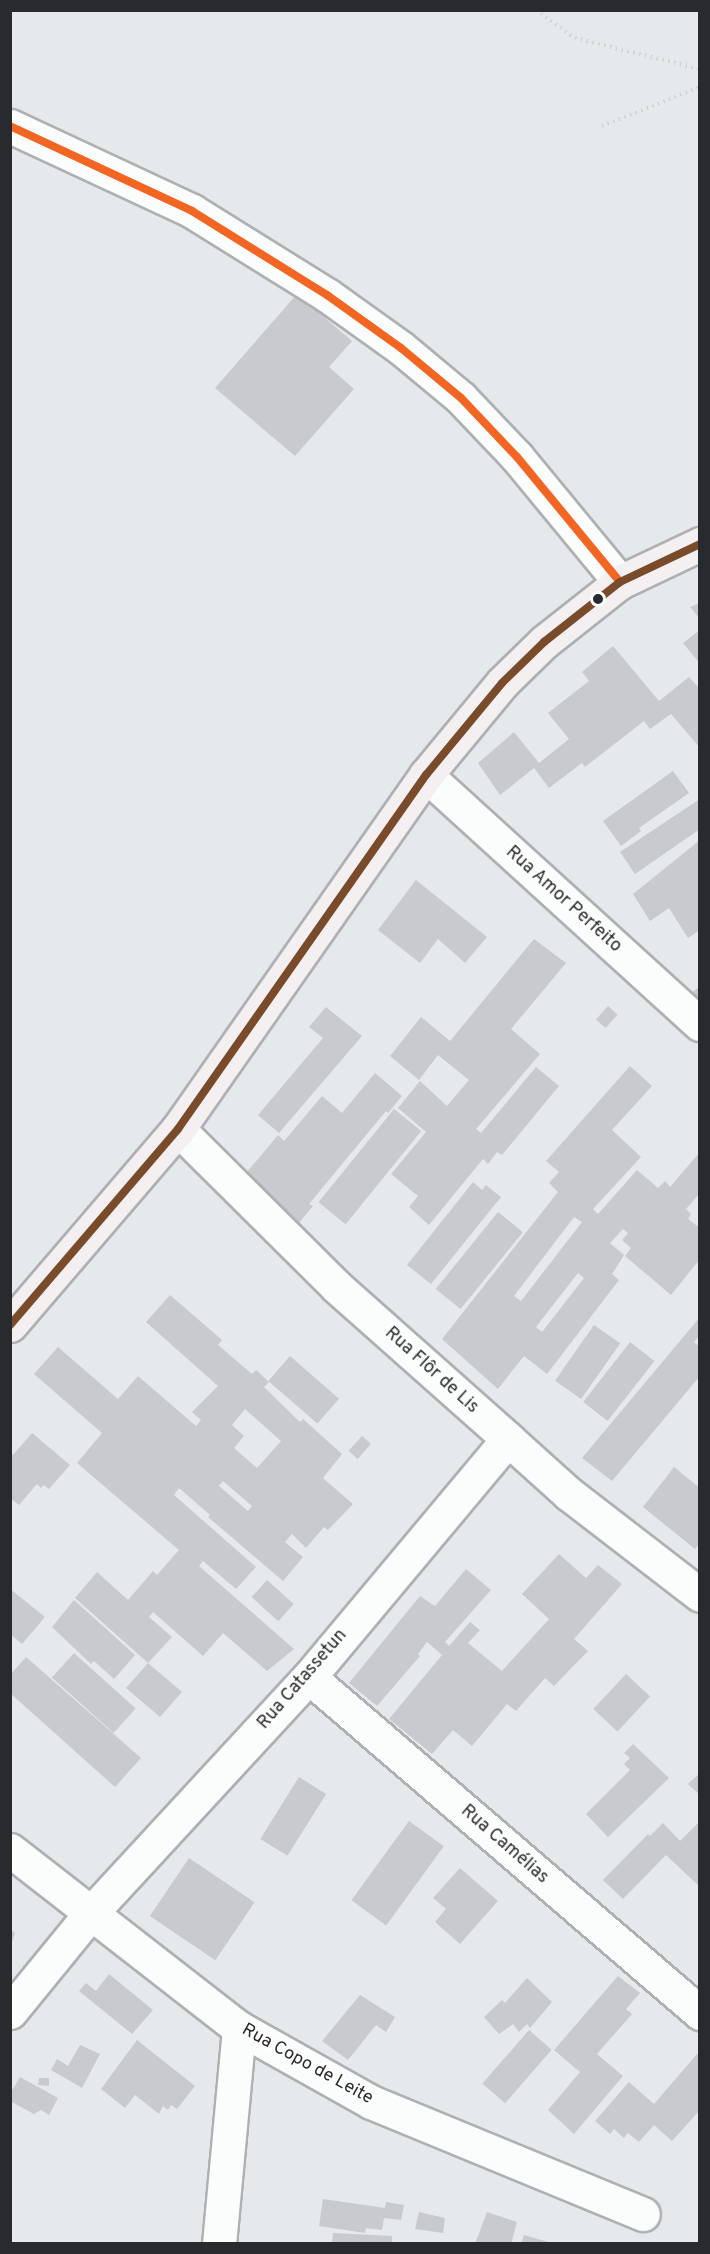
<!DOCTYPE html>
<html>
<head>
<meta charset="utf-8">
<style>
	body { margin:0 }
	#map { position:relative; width:710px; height:2254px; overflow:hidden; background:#e6e9ec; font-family:Overpass,sans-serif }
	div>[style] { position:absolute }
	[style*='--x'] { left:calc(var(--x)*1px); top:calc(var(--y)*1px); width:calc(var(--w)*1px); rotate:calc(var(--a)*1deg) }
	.building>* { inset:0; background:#c8cacd; transform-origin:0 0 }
	.path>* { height:4px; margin-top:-2px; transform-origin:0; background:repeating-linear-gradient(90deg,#d2d3d4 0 1.5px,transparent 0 6px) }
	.roads { filter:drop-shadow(2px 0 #aeb0b3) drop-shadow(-2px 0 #aeb0b3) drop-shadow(0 2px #aeb0b3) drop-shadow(0 -2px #aeb0b3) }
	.street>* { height:33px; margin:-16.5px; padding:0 16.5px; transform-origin:16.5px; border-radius:16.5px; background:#fbfcfc }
	.secondary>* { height:33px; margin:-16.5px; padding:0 16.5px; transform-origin:16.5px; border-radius:16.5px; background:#f4eff0 }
	.bus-1>* { height:8px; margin:-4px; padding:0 4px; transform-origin:4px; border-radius:4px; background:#f26522 }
	.bus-2>* { height:8px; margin:-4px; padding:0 4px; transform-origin:4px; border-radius:4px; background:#7a4b2a }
	.dots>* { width:16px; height:16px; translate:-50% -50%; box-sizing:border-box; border:3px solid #fff; border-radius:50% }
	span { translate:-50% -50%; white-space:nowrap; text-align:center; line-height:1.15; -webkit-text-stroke:4.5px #fff; paint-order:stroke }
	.street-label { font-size:18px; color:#282a2d }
	.frame { position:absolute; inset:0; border:12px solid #282a2d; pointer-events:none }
</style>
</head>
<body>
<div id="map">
	<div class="building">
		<i style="clip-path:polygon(297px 294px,352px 341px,329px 367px,354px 389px,295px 456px,215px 388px)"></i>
		<i style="clip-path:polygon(700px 603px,700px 619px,690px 607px)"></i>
		<i style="clip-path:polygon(700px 630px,700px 664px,683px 643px)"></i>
		<i style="clip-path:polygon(613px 646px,659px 701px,689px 677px,700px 689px,700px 748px,671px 714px,650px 729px,644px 721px,585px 767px,582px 763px,549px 788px,534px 768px,500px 795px,478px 763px,514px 732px,539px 763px,569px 739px,548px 713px,589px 681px,582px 672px)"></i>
		<i style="clip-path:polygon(673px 771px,689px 793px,639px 828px,641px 831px,621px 846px,603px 821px)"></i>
		<i style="clip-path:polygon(700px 799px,700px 829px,635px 874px,620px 852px)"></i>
		<i style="clip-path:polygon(700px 840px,700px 930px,688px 938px,669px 908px,650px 921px,633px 894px)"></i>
		<i style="clip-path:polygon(416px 880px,487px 937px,465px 963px,438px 939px,420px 963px,378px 930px)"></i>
		<i style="clip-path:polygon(534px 939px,566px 963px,511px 1029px,540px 1054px,476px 1129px,481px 1133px,536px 1067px,559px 1086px,502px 1155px,497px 1152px,488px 1164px,483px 1159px,429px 1225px,409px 1207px,418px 1196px,391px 1174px,426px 1132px,398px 1108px,420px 1081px,447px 1106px,469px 1080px,438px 1055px,419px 1080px,390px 1056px,421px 1017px,450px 1041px)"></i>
		<i style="clip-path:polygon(700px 987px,700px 1006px,687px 995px)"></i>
		<i style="left:608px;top:1006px;width:13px;height:18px;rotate:42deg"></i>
		<i style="clip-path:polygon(326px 1007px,362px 1036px,279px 1133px,258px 1115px,323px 1038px,309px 1027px)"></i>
		<i style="clip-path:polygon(evenodd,630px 1066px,652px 1086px,612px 1130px,641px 1157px,593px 1209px,598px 1214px,637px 1170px,658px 1188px,665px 1181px,670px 1187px,700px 1152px,700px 1193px,686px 1209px,691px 1214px,688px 1219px,700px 1228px,700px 1259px,671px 1295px,625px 1256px,631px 1248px,622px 1240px,628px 1233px,623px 1229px,610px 1243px,624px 1255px,612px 1274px,619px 1280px,547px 1374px,524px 1356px,498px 1389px,442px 1339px,558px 1192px,549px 1183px,559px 1172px,546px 1161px,630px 1066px,574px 1217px,582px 1222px,521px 1301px,514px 1296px,574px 1217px,630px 1066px,578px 1273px,584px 1278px,542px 1332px,536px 1327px,578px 1273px)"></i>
		<i style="clip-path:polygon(375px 1073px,402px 1096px,388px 1113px,386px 1111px,309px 1204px,313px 1206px,299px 1223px,242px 1178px,278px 1135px,284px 1141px,322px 1096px,342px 1113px)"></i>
		<i style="left:394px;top:1109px;width:35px;height:120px;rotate:39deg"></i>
		<i style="clip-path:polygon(473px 1182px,482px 1190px,486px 1185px,501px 1197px,431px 1284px,407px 1265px)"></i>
		<i style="left:498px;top:1212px;width:32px;height:99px;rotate:39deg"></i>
		<i style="clip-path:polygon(evenodd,170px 1295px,222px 1340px,218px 1345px,252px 1374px,256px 1370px,269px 1382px,264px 1387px,300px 1422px,303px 1419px,342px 1454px,323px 1478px,353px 1504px,328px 1530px,324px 1527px,306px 1548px,292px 1534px,285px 1542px,303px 1557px,283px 1581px,208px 1517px,210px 1515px,179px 1488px,174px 1495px,256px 1567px,236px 1589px,203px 1561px,199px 1566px,294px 1649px,267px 1671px,223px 1633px,203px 1656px,153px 1612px,149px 1617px,172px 1637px,148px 1663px,182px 1692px,160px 1717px,126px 1688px,148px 1663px,75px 1598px,97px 1572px,128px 1600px,153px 1571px,157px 1575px,179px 1550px,77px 1463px,102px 1433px,34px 1374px,58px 1347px,118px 1399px,138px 1376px,196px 1426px,201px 1420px,192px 1412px,218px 1386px,146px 1322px,170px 1295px,245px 1409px,281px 1441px,257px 1468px,234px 1448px,244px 1436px,232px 1425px,245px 1409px,170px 1295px,223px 1481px,252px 1506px,248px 1511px,219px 1486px,223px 1481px)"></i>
		<i style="clip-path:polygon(700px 1317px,700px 1335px,694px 1342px,700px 1347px,700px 1376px,612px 1481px,582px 1458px)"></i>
		<i style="left:594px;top:1325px;width:32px;height:68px;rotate:35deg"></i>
		<i style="left:630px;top:1342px;width:31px;height:76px;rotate:38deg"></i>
		<i style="left:290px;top:1356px;width:65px;height:33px;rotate:41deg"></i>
		<i style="clip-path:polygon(32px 1433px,70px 1465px,49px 1489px,44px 1485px,41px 1488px,37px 1484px,19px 1505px,10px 1498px,10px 1453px,13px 1455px)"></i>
		<i style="left:362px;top:1436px;width:12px;height:20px;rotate:42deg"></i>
		<i style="clip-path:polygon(674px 1467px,700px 1488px,700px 1543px,695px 1549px,643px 1507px)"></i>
		<i style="clip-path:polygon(559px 1554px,586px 1578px,598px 1565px,622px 1584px,574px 1639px,588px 1651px,554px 1686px,545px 1678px,516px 1711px,507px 1704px,472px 1746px,453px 1730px,432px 1754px,389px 1719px,442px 1655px,427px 1642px,418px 1654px,420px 1656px,377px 1706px,349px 1683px,420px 1596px,435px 1606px,466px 1569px,491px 1590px,445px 1642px,449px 1646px,470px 1622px,480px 1630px,468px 1643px,502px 1671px,549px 1619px,522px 1594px)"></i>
		<i style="left:267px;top:1580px;width:36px;height:23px;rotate:42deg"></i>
		<i style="clip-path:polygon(10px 1589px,45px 1617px,22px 1644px,10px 1634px)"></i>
		<i style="clip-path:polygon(74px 1600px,135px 1655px,114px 1679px,94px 1661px,91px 1664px,52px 1627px)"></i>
		<i style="left:74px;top:1653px;width:83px;height:33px;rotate:42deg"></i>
		<i style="clip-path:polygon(26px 1657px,141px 1758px,115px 1787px,10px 1693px,10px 1675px)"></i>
		<i style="left:626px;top:1674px;width:33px;height:48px;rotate:43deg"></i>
		<i style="clip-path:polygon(633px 1744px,669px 1778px,608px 1837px,586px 1814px,630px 1770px,624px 1764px,630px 1758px,624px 1753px)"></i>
		<i style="clip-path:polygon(700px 1773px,700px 1795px,688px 1784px)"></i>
		<i style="left:299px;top:1777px;width:32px;height:73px;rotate:32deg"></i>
		<i style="left:409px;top:1821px;width:43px;height:98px;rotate:36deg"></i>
		<i style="clip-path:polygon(700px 1821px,700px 1887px,666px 1855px,623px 1899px,603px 1880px,648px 1834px,650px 1836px,663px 1823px,680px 1841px)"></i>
		<i style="left:189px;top:1858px;width:79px;height:70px;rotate:34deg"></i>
		<i style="clip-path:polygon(460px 1868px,498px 1901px,460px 1944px,435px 1922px,446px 1909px,433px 1898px)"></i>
		<i style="clip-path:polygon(10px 1929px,15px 1933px,11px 1945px,10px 1945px)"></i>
		<i style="clip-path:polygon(109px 1974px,153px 2010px,132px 2034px,79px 1991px,86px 1983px,96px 1991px)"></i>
		<i style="clip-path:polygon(618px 1976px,640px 1993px,626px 2009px,632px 2014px,597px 2054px,623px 2076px,574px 2134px,548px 2110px,580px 2072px,554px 2050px)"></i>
		<i style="clip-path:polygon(527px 1978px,552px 2002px,530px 2028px,527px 2024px,519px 2032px,513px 2024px,499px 2034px,484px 2017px,502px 2000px,505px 2003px)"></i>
		<i style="clip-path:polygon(360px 1995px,395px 2017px,386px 2032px,376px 2025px,348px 2060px,322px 2041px)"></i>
		<i style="left:529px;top:2030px;width:30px;height:71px;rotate:41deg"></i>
		<i style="clip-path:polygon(137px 2040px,195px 2086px,177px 2109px,171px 2105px,168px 2110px,163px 2106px,159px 2114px,135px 2095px,125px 2108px,101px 2089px)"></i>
		<i style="clip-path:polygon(80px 2045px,100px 2054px,82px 2088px,51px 2070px,57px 2059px,68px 2066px)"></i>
		<i style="clip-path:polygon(697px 2054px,700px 2056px,700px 2110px,672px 2141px,654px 2125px,639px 2142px,628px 2133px,624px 2138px,614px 2129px,610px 2134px,595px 2121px,629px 2082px,654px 2104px)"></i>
		<i style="clip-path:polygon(20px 2077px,58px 2098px,49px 2115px,41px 2110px,34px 2114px,10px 2101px,10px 2094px)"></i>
		<i style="clip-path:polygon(39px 2078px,49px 2078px,49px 2086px,38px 2085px)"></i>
		<i style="clip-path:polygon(323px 2199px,385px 2208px,386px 2202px,404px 2205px,401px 2220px,384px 2218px,382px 2230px,366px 2228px,365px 2233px,319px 2226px)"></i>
		<i style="clip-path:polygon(419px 2212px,445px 2218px,443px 2233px,415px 2229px)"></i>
		<i style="clip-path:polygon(487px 2212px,517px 2222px,511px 2244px,475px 2244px)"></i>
		<i style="clip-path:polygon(333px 2233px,392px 2236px,392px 2244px,332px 2244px)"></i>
		<i style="clip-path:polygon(524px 2235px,552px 2243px,552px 2244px,521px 2244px)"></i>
	</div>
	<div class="path">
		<i style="--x:536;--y:10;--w:48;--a:35.7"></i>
		<i style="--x:575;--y:38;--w:129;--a:13.9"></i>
		<i style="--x:602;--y:126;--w:105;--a:-21.7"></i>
	</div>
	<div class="roads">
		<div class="street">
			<i style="--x:10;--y:126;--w:201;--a:25"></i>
			<i style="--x:192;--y:211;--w:159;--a:31.9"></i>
			<i style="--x:327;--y:295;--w:91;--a:35.6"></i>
			<i style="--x:401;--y:348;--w:78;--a:39.8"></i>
			<i style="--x:461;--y:398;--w:81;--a:46.5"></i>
			<i style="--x:517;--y:457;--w:162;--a:50.5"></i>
			<i style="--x:426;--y:775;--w:370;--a:42.3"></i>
			<i style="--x:178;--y:1129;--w:224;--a:44.8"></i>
			<i style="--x:337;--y:1287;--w:229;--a:41.6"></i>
			<i style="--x:508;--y:1439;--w:82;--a:42"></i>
			<i style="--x:569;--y:1494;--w:165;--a:37.6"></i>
			<i style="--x:309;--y:1677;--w:516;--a:40.67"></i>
			<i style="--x:10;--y:1850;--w:290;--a:37.9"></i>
			<i style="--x:239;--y:2028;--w:151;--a:29.3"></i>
			<i style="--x:371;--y:2102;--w:294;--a:22.4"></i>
			<i style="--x:10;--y:2012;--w:127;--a:-50.8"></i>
			<i style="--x:90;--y:1914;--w:323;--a:-47.3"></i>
			<i style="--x:309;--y:1677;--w:310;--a:-50.1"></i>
			<i style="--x:219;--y:2244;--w:217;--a:-84.7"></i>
		</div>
		<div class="secondary">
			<i style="--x:10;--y:1325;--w:258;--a:-49.4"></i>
			<i style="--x:178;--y:1129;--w:432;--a:-55"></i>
			<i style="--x:426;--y:775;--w:119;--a:-50.4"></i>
			<i style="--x:502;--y:683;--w:59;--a:-44.3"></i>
			<i style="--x:544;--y:642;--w:97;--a:-38.3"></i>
			<i style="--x:620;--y:582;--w:89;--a:-25.4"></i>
		</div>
	</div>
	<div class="bus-1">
		<i style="--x:10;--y:126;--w:201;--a:25"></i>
		<i style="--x:192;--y:211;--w:159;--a:31.9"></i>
		<i style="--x:327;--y:295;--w:91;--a:35.6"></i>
		<i style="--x:401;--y:348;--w:78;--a:39.8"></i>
		<i style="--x:461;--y:398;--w:81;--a:46.5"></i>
		<i style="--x:517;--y:457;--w:162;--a:50.5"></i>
	</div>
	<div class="bus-2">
		<i style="--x:10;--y:1325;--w:258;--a:-49.4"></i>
		<i style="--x:178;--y:1129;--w:432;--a:-55"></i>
		<i style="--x:426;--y:775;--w:119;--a:-50.4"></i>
		<i style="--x:502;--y:683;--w:59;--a:-44.3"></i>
		<i style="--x:544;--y:642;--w:97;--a:-38.3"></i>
		<i style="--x:620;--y:582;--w:89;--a:-25.4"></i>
	</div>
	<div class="dots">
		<i style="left:598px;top:599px;background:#282a2d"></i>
	</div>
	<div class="street-label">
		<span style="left:563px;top:900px;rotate:42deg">Rua Amor Perfeito</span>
		<span style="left:431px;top:1371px;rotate:42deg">Rua Flôr de Lis</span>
		<span style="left:303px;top:1680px;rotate:-49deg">Rua Catassetun</span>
		<span style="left:504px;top:1845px;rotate:41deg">Rua Camélias</span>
		<span style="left:307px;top:2065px;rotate:29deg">Rua Copo de Leite</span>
	</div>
	<div class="frame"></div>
</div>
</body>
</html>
